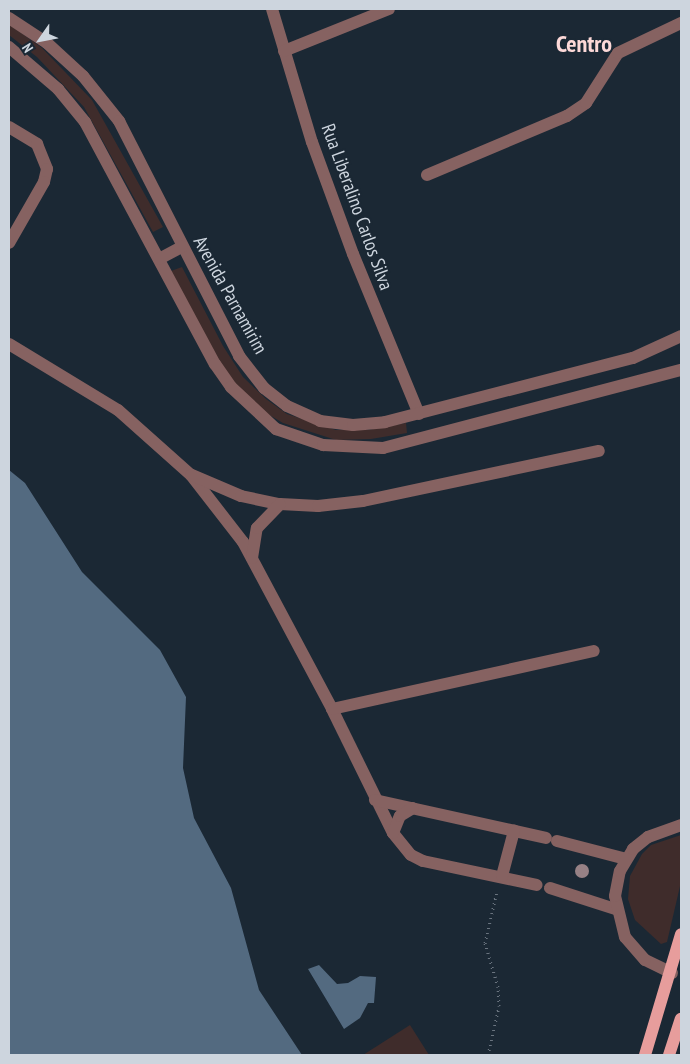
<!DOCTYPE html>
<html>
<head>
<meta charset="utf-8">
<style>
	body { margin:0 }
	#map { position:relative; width:690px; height:1064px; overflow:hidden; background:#1b2834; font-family:"PT Sans Narrow",sans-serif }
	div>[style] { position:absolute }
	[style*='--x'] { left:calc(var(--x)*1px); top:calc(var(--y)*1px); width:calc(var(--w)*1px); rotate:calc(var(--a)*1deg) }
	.green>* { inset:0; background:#3f2c2b }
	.water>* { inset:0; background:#536a80 }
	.path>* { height:3px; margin-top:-1.5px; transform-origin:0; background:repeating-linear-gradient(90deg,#6a747f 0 1px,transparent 0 5px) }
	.minor>* { height:12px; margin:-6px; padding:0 6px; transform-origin:6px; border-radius:6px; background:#866261 }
	.major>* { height:12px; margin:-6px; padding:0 6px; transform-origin:6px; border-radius:6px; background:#e79d9c }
	.trees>* { width:14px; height:14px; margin:-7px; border-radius:50%; background:#978185 }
	span { translate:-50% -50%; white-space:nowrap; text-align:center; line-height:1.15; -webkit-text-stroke:4px #1b2834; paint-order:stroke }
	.street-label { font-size:19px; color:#cdd5de }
	.district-label { font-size:24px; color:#fdd9d8; font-weight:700 }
	.frame { position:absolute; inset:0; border:10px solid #cdd5de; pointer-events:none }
	.north { position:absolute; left:15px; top:15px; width:50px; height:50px; -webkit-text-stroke:4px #1b2834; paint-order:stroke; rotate:237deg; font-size:14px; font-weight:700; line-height:20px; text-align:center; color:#cdd5de }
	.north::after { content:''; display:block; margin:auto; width:18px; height:22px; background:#cdd5de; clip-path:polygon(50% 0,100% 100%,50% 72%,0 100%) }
</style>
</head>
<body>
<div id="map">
	<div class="green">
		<i style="clip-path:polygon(9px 24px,42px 48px,92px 100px,163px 227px,153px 232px,84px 107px,37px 57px,9px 35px)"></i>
		<i style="clip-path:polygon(182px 267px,223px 346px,243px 377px,266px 399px,287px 414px,336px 430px,368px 430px,406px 423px,407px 433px,371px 439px,336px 440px,283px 423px,254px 406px,233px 383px,214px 352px,171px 271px)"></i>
		<i style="clip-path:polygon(681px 835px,681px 882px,667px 942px,661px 944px,635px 920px,628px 899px,630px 876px,642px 854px,651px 845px)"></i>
		<i style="clip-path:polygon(410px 1025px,429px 1055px,363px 1055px)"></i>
	</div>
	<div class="water">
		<i style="clip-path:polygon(9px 470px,25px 483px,82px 572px,160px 650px,186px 697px,183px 768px,194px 818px,231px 888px,259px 990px,302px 1055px,9px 1055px)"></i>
		<i style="clip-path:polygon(319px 965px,337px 984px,348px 983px,360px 976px,376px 977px,374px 1003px,368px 1003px,360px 1018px,344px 1029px,308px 969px)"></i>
	</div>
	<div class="path">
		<i style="--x:488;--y:1055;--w:50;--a:-77.3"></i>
		<i style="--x:499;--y:1006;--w:19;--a:-93"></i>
		<i style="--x:498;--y:987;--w:46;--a:-106.5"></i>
		<i style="--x:485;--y:943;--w:53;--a:-77"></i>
	</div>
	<div class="minor">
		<i style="--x:272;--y:9;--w:139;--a:73.3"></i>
		<i style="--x:312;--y:142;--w:119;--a:69.9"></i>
		<i style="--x:353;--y:254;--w:173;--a:67.6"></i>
		<i style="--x:9;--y:18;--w:45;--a:33.3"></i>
		<i style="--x:47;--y:43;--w:49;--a:42.5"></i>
		<i style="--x:83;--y:76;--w:58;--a:51.3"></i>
		<i style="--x:119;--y:121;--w:264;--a:62.9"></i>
		<i style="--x:239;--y:356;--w:41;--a:52"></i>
		<i style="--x:264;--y:388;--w:29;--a:38"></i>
		<i style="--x:287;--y:406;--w:36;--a:24"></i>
		<i style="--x:320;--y:421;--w:33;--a:7"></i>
		<i style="--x:353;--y:425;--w:32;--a:-5"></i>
		<i style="--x:385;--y:422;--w:256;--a:-14.5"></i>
		<i style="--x:633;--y:358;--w:53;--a:-24.6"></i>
		<i style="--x:9;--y:47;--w:65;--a:40.6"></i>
		<i style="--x:58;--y:89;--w:43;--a:50.7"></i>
		<i style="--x:85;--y:122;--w:275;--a:61.8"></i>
		<i style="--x:215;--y:364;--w:28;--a:55"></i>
		<i style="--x:231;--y:387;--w:62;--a:43"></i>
		<i style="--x:276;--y:429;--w:50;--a:18.8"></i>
		<i style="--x:323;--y:445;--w:60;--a:2.9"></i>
		<i style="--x:383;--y:448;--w:308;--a:-14.7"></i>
		<i style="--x:284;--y:51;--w:113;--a:-21.8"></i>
		<i style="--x:9;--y:127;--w:33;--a:31"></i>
		<i style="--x:37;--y:144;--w:27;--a:68"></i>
		<i style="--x:47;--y:169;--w:13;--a:103"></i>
		<i style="--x:44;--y:182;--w:70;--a:119.8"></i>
		<i style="--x:427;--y:175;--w:152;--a:-22.9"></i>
		<i style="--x:567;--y:116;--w:23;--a:-34"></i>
		<i style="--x:586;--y:103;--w:59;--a:-57.4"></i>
		<i style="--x:618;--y:53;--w:70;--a:-25.5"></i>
		<i style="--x:159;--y:259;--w:26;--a:-28"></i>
		<i style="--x:9;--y:344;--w:127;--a:31.2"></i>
		<i style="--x:118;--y:410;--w:98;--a:41.7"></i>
		<i style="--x:191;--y:475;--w:85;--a:52.2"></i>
		<i style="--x:243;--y:542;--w:189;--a:61.9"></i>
		<i style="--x:332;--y:709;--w:138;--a:63.8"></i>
		<i style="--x:393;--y:833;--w:28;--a:51"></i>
		<i style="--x:411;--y:855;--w:13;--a:27"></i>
		<i style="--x:423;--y:861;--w:116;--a:11.9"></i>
		<i style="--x:192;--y:475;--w:53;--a:23.2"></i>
		<i style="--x:241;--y:496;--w:40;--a:12"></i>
		<i style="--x:280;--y:504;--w:38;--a:3"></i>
		<i style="--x:318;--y:506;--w:45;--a:-6.3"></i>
		<i style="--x:363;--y:501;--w:241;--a:-12"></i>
		<i style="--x:252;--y:558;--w:30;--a:-81"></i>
		<i style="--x:257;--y:528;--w:33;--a:-46"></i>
		<i style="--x:332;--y:709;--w:268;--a:-12.5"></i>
		<i style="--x:375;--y:800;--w:175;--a:12.5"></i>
		<i style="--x:393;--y:833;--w:18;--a:-68"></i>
		<i style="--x:400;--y:816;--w:15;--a:-32"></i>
		<i style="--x:557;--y:841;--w:71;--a:14.6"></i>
		<i style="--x:502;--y:876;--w:47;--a:-75.1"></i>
		<i style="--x:550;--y:888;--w:68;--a:17.9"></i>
		<i style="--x:672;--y:973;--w:30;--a:-154"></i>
		<i style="--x:645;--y:960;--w:30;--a:-131"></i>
		<i style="--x:625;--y:937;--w:42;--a:-103.7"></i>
		<i style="--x:615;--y:896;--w:25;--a:-79"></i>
		<i style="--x:620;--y:871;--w:26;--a:-59"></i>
		<i style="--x:633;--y:849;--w:19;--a:-39"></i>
		<i style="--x:648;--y:837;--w:35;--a:-20"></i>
	</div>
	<div class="major">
		<i style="--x:645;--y:1055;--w:126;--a:-73.4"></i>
		<i style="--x:669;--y:1055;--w:38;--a:-72"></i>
	</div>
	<div class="trees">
		<i style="left:582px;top:871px"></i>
	</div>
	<div class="street-label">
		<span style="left:357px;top:207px;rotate:70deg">Rua Liberalino Carlos Silva</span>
		<span style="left:230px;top:295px;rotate:61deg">Avenida Parnamirim</span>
	</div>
	<div class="district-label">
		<span style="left:584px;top:44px">Centro</span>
	</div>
	<div class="frame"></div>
	<div class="north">N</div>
</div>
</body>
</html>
